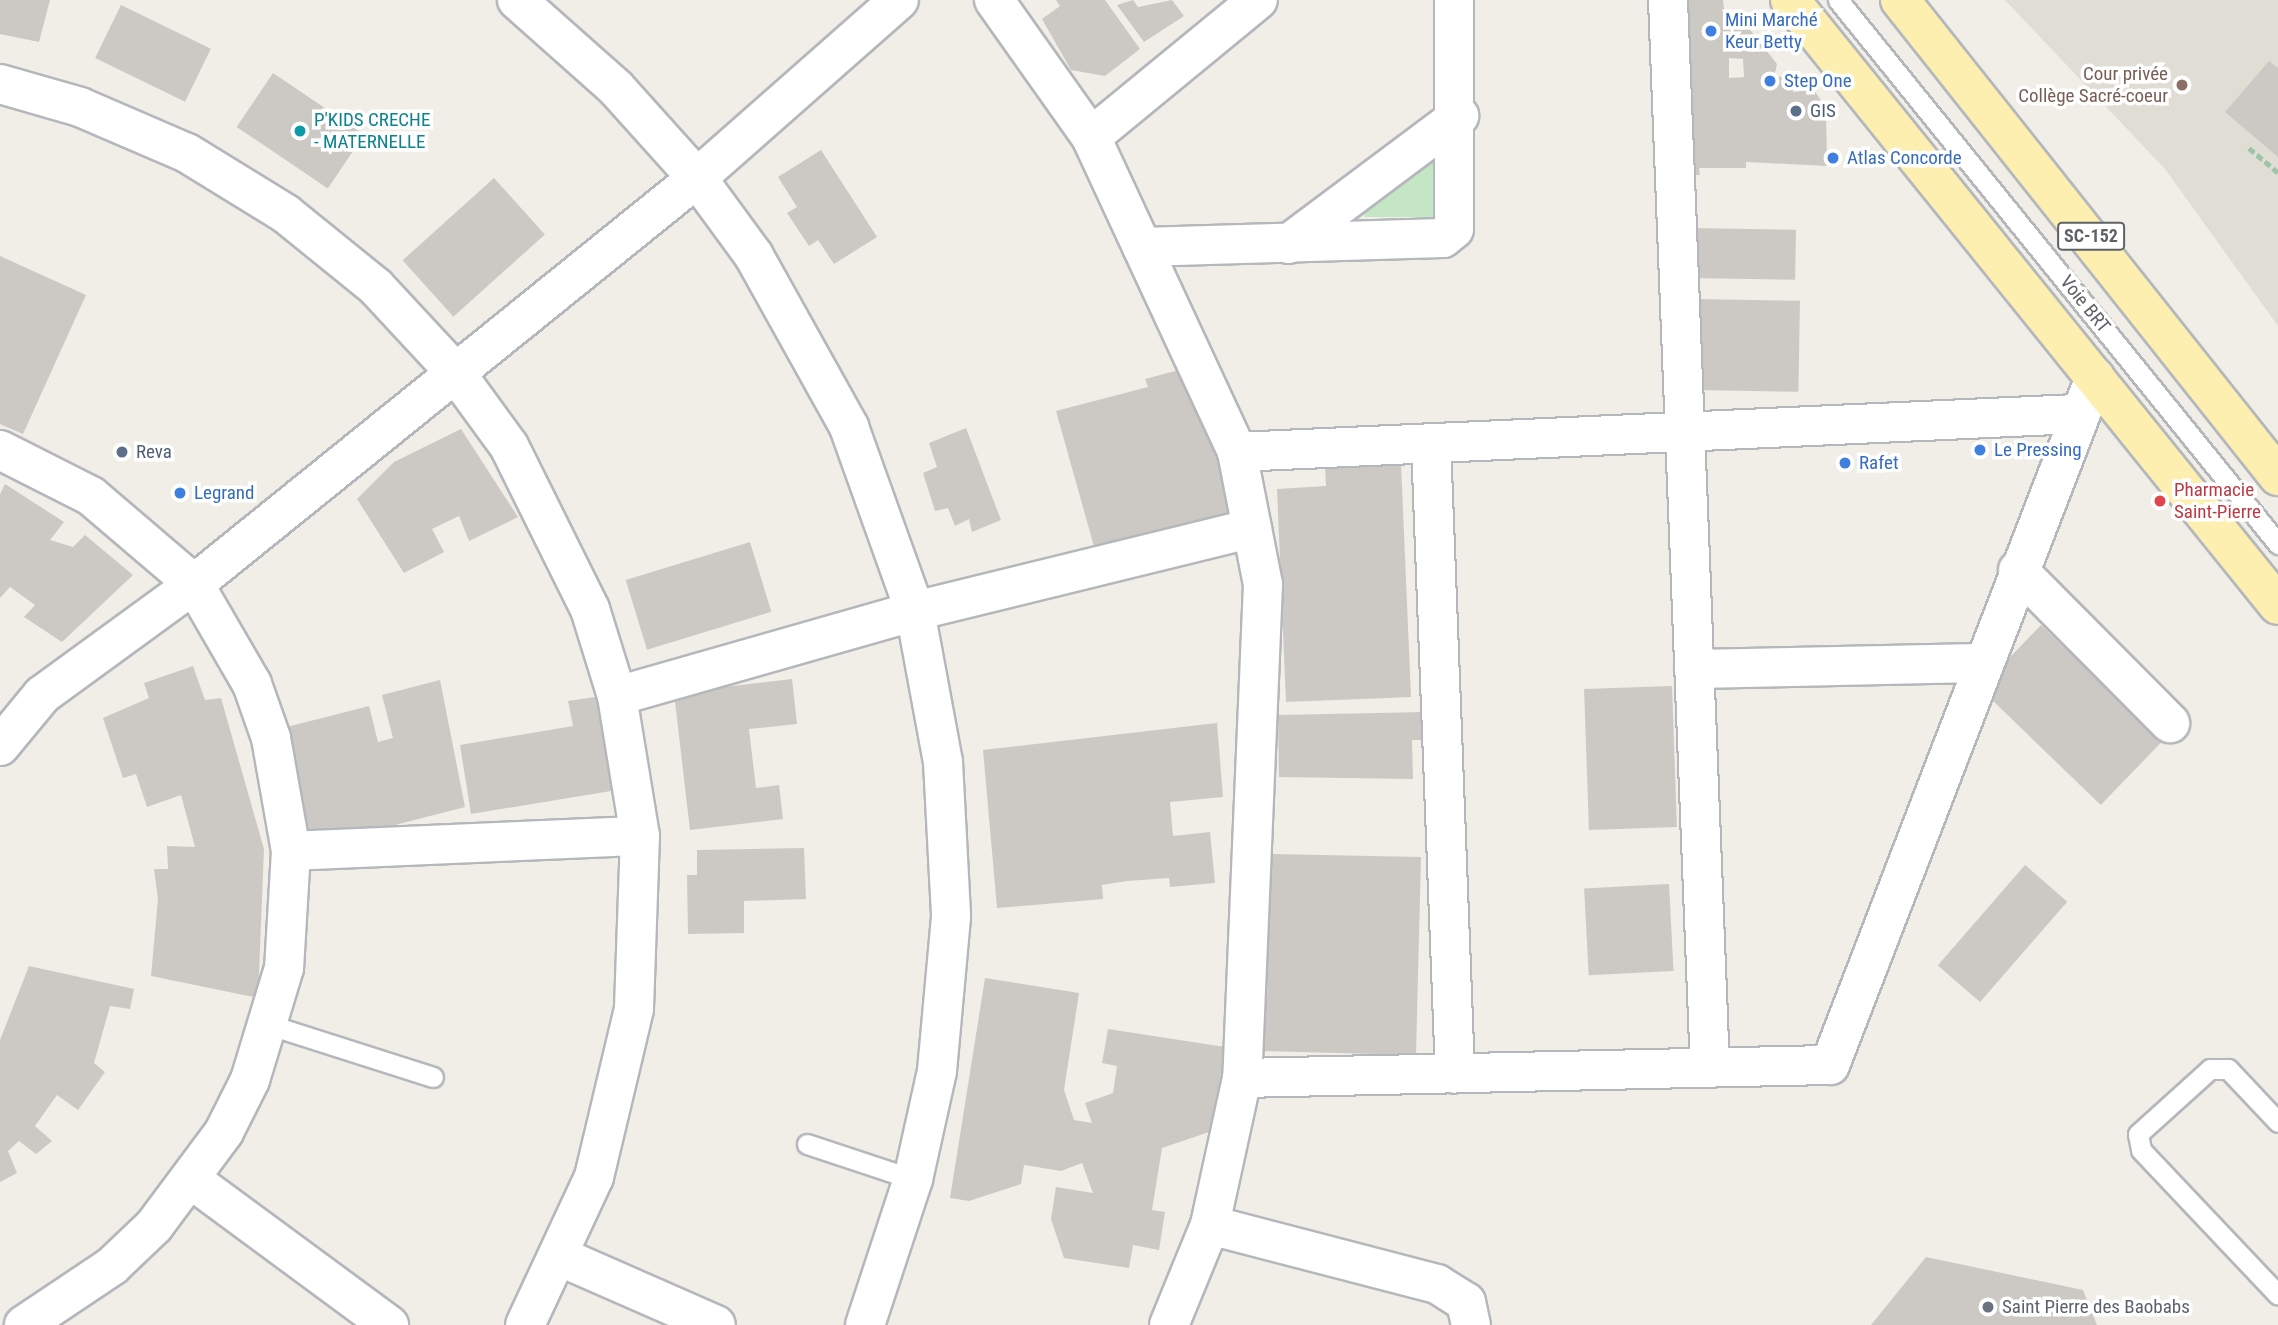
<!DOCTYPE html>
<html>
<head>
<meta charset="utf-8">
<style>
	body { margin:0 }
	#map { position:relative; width:2278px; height:1325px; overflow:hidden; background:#f0eee7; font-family:"Roboto Condensed",sans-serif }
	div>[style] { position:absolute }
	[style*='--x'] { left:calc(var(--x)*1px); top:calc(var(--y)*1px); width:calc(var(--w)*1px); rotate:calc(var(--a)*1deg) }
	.education>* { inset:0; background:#e0ddd5 }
	.green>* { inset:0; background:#c5e6c5 }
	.building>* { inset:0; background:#ccc9c4; transform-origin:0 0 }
	.path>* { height:4.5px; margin-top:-2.25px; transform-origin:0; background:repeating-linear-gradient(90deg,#9cc5a8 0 7px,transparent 0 10.5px) }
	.roads { filter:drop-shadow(2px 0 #b4b7bb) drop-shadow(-2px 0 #b4b7bb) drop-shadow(0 2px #b4b7bb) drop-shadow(0 -2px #b4b7bb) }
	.lane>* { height:19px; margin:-9.5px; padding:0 9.5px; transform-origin:9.5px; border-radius:9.5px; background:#fff }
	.street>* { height:38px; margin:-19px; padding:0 19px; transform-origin:19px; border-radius:19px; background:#fff }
	.secondary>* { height:38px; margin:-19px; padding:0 19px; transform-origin:19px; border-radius:19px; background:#fff }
	.primary>* { height:38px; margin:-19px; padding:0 19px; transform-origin:19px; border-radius:19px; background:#fdefb0 }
	.dots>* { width:19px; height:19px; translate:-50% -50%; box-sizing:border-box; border:4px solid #fff; border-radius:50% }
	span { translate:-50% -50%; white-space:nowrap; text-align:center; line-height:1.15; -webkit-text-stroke:7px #fff; paint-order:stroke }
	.shield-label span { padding:2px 5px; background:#fff; border:2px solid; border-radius:5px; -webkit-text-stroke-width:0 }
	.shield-label { font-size:18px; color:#5e6267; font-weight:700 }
	.shop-label { font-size:19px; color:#366cbe }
	.left { translate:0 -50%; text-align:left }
	.education-label { font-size:19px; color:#785e54 }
	.right { translate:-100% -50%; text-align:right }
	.service-label { font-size:19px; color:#4e5e75 }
	.culture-label { font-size:19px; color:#0d838f }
	.street-label { font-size:19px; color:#5e6267 }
	.health-label { font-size:19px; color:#be3a42 }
	.worship-label { font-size:19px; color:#5b616d }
</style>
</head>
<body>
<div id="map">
	<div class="education">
		<i style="clip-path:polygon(2005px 0,2278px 0,2278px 326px,2165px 169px)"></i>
	</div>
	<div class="green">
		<i style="clip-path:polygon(1443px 147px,1443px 217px,1365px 217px,1360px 204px)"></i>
	</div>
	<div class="building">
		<i style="clip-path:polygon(0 0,50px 0,39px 42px,0 34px)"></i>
		<i style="clip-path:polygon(1056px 0,1105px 0,1140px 49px,1105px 76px,1071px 70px,1042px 19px,1060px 6px)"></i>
		<i style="clip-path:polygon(1133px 0,1138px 7px,1172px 0,1184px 16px,1144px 42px,1117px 5px)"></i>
		<i style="clip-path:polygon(evenodd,1679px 0,1723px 0,1726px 26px,1744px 22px,1777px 64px,1774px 77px,1792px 76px,1793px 92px,1814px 90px,1826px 108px,1827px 166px,1746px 162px,1746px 168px,1699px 168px,1700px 175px,1683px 175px,1679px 0,1729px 58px,1743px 59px,1744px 77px,1729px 78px,1729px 58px)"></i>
		<i style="left:121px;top:5px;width:100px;height:59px;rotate:26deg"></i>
		<i style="clip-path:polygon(2269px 61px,2278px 68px,2278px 157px,2225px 112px)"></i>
		<i style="left:273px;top:73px;width:110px;height:65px;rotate:34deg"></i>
		<i style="clip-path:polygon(821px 150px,877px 237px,834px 264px,818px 240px,809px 246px,787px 213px,797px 207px,778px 177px)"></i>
		<i style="left:494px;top:178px;width:76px;height:123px;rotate:48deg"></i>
		<i style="left:1690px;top:228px;width:106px;height:50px;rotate:1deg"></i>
		<i style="clip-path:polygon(0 256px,86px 295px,23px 434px,0 424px)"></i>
		<i style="left:1696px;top:299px;width:104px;height:91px;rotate:1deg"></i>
		<i style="clip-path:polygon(1194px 366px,1232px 515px,1095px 550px,1056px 411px,1148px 387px,1145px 379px)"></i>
		<i style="clip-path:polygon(966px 428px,1001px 520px,972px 532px,969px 519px,955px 526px,948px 508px,935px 511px,923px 473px,937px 467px,929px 443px)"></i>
		<i style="clip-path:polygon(461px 429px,518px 517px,469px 541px,459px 516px,432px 529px,444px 552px,404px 573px,357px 499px,394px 462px)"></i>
		<i style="clip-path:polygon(1401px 463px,1411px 697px,1286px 702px,1277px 489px,1326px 486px,1325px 466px)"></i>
		<i style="clip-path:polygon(5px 484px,64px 522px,50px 540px,73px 547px,85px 535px,133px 575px,62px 642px,24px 617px,35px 605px,10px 587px,0 598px,0 494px)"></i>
		<i style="left:750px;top:542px;width:73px;height:130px;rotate:73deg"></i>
		<i style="left:2041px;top:625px;width:168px;height:88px;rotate:44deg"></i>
		<i style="clip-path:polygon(193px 666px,205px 700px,221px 698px,264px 849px,258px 998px,151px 976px,158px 899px,154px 869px,168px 869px,167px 846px,195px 847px,181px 795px,147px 807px,136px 774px,123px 778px,103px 718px,149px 698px,144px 683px)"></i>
		<i style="clip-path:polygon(792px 679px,797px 724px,749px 729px,756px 788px,779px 785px,783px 819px,690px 830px,674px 693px)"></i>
		<i style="clip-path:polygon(440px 680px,465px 807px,310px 847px,279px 729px,369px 706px,378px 742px,393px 738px,382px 695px)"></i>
		<i style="left:1672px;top:686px;width:141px;height:88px;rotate:88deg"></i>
		<i style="clip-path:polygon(602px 696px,617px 790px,471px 814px,460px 745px,573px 726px,568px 701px)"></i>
		<i style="clip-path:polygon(1425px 712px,1425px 740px,1412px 740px,1413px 779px,1279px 777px,1278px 715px)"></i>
		<i style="clip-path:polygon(1217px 723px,1223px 797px,1170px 802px,1173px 836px,1210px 832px,1215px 883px,1170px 887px,1169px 878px,1127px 881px,1102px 885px,1103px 899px,997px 908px,983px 750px)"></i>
		<i style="clip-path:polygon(804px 848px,806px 899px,744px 901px,744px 933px,688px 934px,687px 875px,697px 875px,697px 850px)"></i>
		<i style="clip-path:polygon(1271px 854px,1421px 857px,1416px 1055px,1259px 1051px,1260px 999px,1267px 999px)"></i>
		<i style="left:2025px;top:865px;width:56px;height:133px;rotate:41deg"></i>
		<i style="left:1669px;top:884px;width:87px;height:85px;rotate:87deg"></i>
		<i style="clip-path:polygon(29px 966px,134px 989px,130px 1009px,110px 1006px,94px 1063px,105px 1072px,78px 1110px,57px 1095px,35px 1126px,52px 1141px,36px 1154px,19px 1141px,8px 1151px,17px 1173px,0 1182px,0 1040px)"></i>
		<i style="clip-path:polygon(985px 978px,1079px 993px,1064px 1090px,1074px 1120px,1092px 1123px,1085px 1103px,1113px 1093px,1117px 1066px,1102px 1063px,1108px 1029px,1225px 1047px,1212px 1131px,1162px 1148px,1152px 1210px,1165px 1212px,1159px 1250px,1133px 1245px,1129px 1268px,1064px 1258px,1051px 1219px,1056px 1187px,1093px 1193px,1082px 1163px,1061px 1171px,1024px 1165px,1021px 1184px,969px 1201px,950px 1198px)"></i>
		<i style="clip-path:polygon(1926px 1257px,2083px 1290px,2097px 1325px,1871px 1325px)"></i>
	</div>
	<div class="path">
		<i style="--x:2249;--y:148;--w:38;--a:40"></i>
	</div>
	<div class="roads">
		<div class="lane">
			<i style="--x:1838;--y:0;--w:700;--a:51.03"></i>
			<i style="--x:270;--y:1025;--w:171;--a:17.7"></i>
			<i style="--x:2278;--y:1122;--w:73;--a:-133.3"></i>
			<i style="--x:2228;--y:1069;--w:18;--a:180"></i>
			<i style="--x:2210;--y:1069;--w:97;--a:137.9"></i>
			<i style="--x:2138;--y:1134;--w:16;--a:79"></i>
			<i style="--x:2141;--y:1150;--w:199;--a:46.6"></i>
			<i style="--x:807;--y:1144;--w:112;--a:18.3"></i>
		</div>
		<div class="street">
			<i style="--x:517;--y:0;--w:132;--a:41.6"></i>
			<i style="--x:616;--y:88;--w:121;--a:48"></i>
			<i style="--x:697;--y:178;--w:97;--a:53.8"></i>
			<i style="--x:754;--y:256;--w:196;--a:60.9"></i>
			<i style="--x:849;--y:427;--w:195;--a:70.3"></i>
			<i style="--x:915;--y:611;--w:154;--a:79.5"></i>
			<i style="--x:943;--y:762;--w:155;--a:87"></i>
			<i style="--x:951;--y:917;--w:155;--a:95.2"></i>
			<i style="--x:937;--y:1071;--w:111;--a:102.5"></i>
			<i style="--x:913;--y:1179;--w:154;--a:108.2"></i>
			<i style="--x:994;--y:0;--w:168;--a:54.7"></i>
			<i style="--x:1091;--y:137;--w:347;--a:65.1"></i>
			<i style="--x:1237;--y:452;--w:135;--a:78.9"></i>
			<i style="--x:1263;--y:584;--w:494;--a:92.4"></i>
			<i style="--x:1242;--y:1078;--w:150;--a:102.3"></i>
			<i style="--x:1210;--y:1225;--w:108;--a:112.3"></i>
			<i style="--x:1668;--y:0;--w:1069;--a:87.75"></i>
			<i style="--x:0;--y:84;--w:83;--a:16"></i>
			<i style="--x:80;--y:107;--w:116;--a:23.3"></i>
			<i style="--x:187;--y:153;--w:116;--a:31.6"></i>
			<i style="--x:286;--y:214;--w:116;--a:39"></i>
			<i style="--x:376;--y:287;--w:116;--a:47.1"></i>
			<i style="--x:455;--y:372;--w:92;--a:53.9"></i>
			<i style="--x:509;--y:446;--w:182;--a:63.6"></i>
			<i style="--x:590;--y:609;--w:91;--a:72.8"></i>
			<i style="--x:617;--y:696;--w:142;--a:80.7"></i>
			<i style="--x:640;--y:836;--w:173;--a:92"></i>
			<i style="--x:634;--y:1009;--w:173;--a:103.4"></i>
			<i style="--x:594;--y:1177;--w:163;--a:115"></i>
			<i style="--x:1091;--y:137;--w:216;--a:-39.4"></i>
			<i style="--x:1288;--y:244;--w:214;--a:-36.8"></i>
			<i style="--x:1142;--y:247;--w:301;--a:-1.7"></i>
			<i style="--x:1443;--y:238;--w:14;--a:-39"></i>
			<i style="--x:1454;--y:229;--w:229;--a:-90"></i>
			<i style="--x:1431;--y:443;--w:631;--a:87.82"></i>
			<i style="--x:0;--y:450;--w:102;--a:26.8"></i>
			<i style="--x:91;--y:496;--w:135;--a:40.5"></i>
			<i style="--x:194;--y:584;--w:116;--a:59.9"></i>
			<i style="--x:252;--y:684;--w:57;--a:70.6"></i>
			<i style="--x:271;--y:738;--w:115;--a:80"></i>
			<i style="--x:291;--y:851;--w:117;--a:93.4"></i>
			<i style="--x:284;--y:968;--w:117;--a:106.9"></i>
			<i style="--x:250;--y:1080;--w:58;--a:116.6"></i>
			<i style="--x:224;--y:1132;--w:117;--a:126.7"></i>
			<i style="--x:154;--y:1226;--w:58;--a:136.4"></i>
			<i style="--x:112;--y:1266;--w:106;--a:146.2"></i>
			<i style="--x:1237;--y:452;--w:842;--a:-2.59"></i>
			<i style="--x:2018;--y:570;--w:216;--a:45.2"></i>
			<i style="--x:1694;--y:669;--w:288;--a:-1.2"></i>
			<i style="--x:617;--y:696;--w:310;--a:-15.9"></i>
			<i style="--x:915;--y:611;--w:347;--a:-13.8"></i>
			<i style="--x:291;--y:851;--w:349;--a:-2.5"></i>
			<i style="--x:1242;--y:1078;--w:588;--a:-1.27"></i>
			<i style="--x:1830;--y:1065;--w:737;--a:-68.93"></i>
			<i style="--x:192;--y:1180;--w:245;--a:36.4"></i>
			<i style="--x:1210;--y:1225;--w:235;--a:14.6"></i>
			<i style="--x:1437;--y:1284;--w:34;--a:32"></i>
			<i style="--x:1466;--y:1302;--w:24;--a:78"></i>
			<i style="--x:561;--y:1257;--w:169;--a:23.7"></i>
		</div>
		<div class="secondary">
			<i style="--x:0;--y:746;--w:66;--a:-50.5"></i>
			<i style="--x:42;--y:695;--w:188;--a:-36.1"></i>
			<i style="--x:194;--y:584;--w:646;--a:-38.91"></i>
			<i style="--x:697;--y:178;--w:269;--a:-41.4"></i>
		</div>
		<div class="primary">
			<i style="--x:1790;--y:0;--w:777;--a:51.11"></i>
			<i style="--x:1900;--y:0;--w:608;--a:51.55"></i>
		</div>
	</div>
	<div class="dots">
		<i style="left:1711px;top:31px;background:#3f7fe0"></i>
		<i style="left:1770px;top:81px;background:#3f7fe0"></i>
		<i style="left:2182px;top:85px;background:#8d6e63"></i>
		<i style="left:1796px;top:111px;background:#5c6f8a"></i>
		<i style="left:300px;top:131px;background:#0f9aa8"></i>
		<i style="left:1833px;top:158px;background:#3f7fe0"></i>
		<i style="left:1980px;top:450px;background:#3f7fe0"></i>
		<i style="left:122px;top:452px;background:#5c6f8a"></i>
		<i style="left:1845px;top:463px;background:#3f7fe0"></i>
		<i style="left:180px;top:493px;background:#3f7fe0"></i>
		<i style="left:2160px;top:501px;background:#e0444e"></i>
		<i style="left:1988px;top:1307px;background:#6b7280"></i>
	</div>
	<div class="shield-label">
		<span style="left:2091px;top:236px">SC-152</span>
	</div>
	<div class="shop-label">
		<span class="left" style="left:1725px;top:31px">Mini Marché<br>Keur Betty</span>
		<span class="left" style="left:1784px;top:81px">Step One</span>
		<span class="left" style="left:1847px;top:158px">Atlas Concorde</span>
		<span class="left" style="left:1994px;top:450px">Le Pressing</span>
		<span class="left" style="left:1859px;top:463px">Rafet</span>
		<span class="left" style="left:194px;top:493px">Legrand</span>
	</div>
	<div class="education-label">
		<span class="right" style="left:2168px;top:85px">Cour privée<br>Collège Sacré-coeur</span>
	</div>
	<div class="service-label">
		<span class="left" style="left:1810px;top:111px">GIS</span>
		<span class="left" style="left:136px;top:452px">Reva</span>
	</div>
	<div class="culture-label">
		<span class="left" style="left:314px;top:131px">P'KIDS CRECHE<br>- MATERNELLE</span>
	</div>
	<div class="street-label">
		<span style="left:2085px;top:304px;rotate:51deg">Voie BRT</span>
	</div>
	<div class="health-label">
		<span class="left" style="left:2174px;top:501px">Pharmacie<br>Saint-Pierre</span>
	</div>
	<div class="worship-label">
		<span class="left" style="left:2002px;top:1307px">Saint Pierre des Baobabs</span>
	</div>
</div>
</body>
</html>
